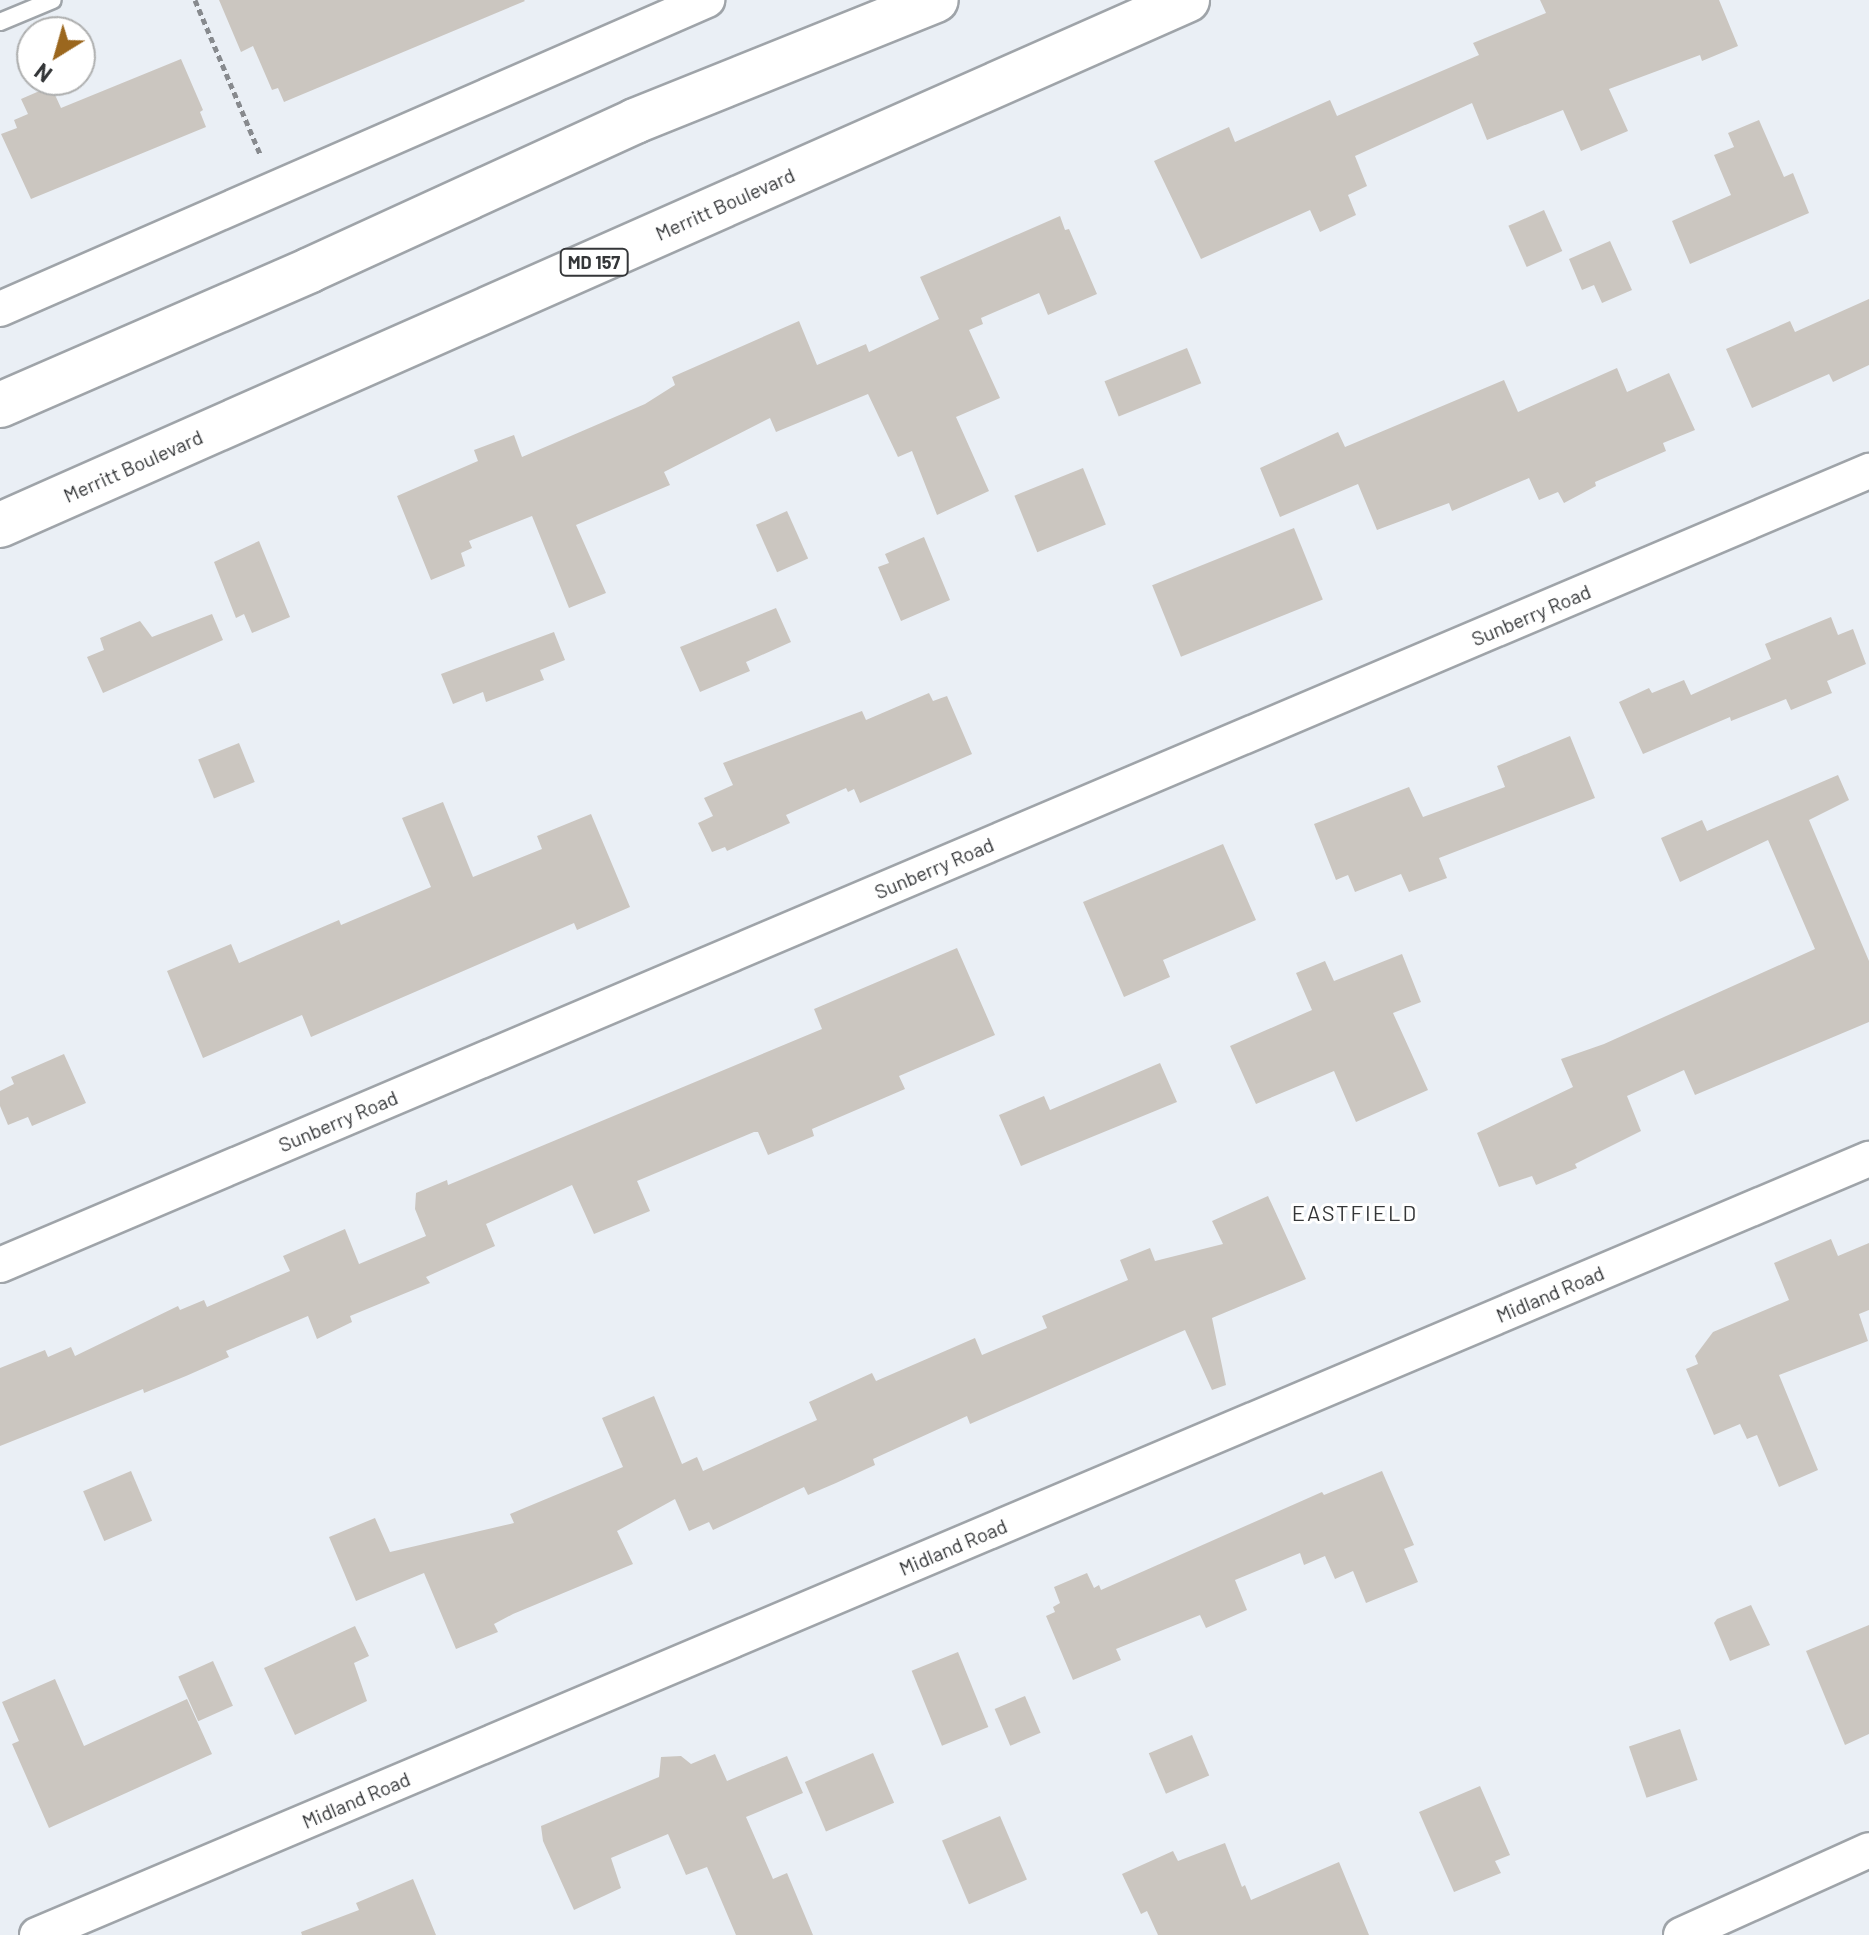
<!DOCTYPE html>
<html>
<head>
<meta charset="utf-8">
<style>
	body { margin:0 }
	#map { position:relative; width:1869px; height:1935px; overflow:hidden; background:#eaeff5; font-family:Barlow,sans-serif }
	div>[style] { position:absolute }
	[style*='--x'] { left:calc(var(--x)*1px); top:calc(var(--y)*1px); width:calc(var(--w)*1px); rotate:calc(var(--a)*1deg) }
	.building>* { inset:0; background:#cbc6c0; transform-origin:0 0 }
	.path>* { height:5px; margin-top:-2.5px; transform-origin:0; background:repeating-linear-gradient(90deg,#878a8e 0 6px,transparent 0 10px) }
	.roads { filter:drop-shadow(2px 0 #9fa4a9) drop-shadow(-2px 0 #9fa4a9) drop-shadow(0 2px #9fa4a9) drop-shadow(0 -2px #9fa4a9) }
	.service>* { height:16px; margin:-8px; padding:0 8px; transform-origin:8px; border-radius:8px; background:#fff }
	.minor>* { height:34px; margin:-17px; padding:0 17px; transform-origin:17px; border-radius:17px; background:#fff }
	.primary>* { height:44px; margin:-22px; padding:0 22px; transform-origin:22px; border-radius:22px; background:#fff }
	span { translate:-50% -50%; white-space:nowrap; text-align:center; line-height:1.15; -webkit-text-stroke:6px #fff; paint-order:stroke }
	.shield-label span { padding:2px 6px; background:#fff; border:2px solid; border-radius:6px; -webkit-text-stroke-width:0 }
	.shield-label { font-size:18px; color:#343638; font-weight:700 }
	.street-label { font-size:20px; color:#343638 }
	.neighbourhood-label { font-size:22px; color:#343638; letter-spacing:2px }
	.north { position:absolute; left:16px; top:16px; width:80px; height:80px; box-sizing:border-box; background:#fff; border:2px solid #aeafaf; border-radius:50%; rotate:217deg; font-size:22px; font-weight:700; line-height:32px; text-align:center; color:#343638 }
	.north::after { content:''; display:block; margin:auto; width:28px; height:36px; background:#9b671e; clip-path:polygon(50% 0,100% 100%,50% 72%,0 100%) }
</style>
</head>
<body>
<div id="map">
	<div class="building">
		<i style="clip-path:polygon(219px 0,524px 0,525px 1px,284px 102px,278px 88px,272px 90px,253px 46px,241px 52px)"></i>
		<i style="clip-path:polygon(1540px 0,1719px 0,1738px 46px,1702px 61px,1700px 55px,1609px 89px,1628px 131px,1581px 151px,1563px 110px,1487px 140px,1472px 103px,1355px 156px,1367px 186px,1348px 195px,1356px 215px,1320px 232px,1310px 210px,1201px 259px,1154px 161px,1229px 127px,1235px 142px,1330px 100px,1337px 116px,1479px 55px,1473px 43px,1546px 13px)"></i>
		<i style="clip-path:polygon(181px 59px,203px 110px,200px 112px,206px 127px,31px 199px,1px 134px,17px 128px,14px 120px,28px 114px,21px 99px,51px 86px,61px 108px)"></i>
		<i style="clip-path:polygon(1759px 120px,1784px 177px,1793px 173px,1809px 213px,1690px 264px,1672px 221px,1731px 195px,1714px 155px,1734px 147px,1728px 133px)"></i>
		<i style="left:1544px;top:210px;width:45px;height:39px;rotate:66deg"></i>
		<i style="clip-path:polygon(1060px 216px,1065px 230px,1069px 229px,1097px 294px,1048px 315px,1039px 293px,981px 318px,983px 324px,969px 330px,1000px 398px,956px 417px,989px 491px,937px 515px,912px 451px,898px 457px,868px 394px,776px 432px,770px 418px,664px 472px,670px 485px,576px 525px,606px 593px,569px 608px,532px 516px,469px 541px,472px 548px,461px 553px,465px 566px,431px 580px,397px 496px,478px 461px,474px 450px,514px 435px,522px 457px,645px 404px,675px 385px,672px 377px,799px 321px,817px 365px,866px 344px,869px 352px,939px 319px,920px 277px)"></i>
		<i style="clip-path:polygon(1610px 241px,1632px 290px,1602px 303px,1594px 285px,1582px 290px,1569px 259px)"></i>
		<i style="clip-path:polygon(1869px 299px,1869px 365px,1833px 382px,1829px 374px,1752px 408px,1726px 349px,1790px 321px,1795px 332px)"></i>
		<i style="left:1187px;top:348px;width:38px;height:89px;rotate:68deg"></i>
		<i style="clip-path:polygon(1617px 368px,1627px 392px,1669px 373px,1695px 430px,1663px 443px,1666px 451px,1595px 482px,1596px 486px,1564px 503px,1558px 492px,1539px 500px,1529px 478px,1452px 511px,1449px 503px,1377px 530px,1358px 484px,1280px 517px,1260px 468px,1338px 432px,1345px 447px,1504px 380px,1518px 412px)"></i>
		<i style="left:1083px;top:468px;width:61px;height:74px;rotate:68deg"></i>
		<i style="left:787px;top:511px;width:52px;height:34px;rotate:66deg"></i>
		<i style="left:1294px;top:528px;width:77px;height:153px;rotate:68deg"></i>
		<i style="clip-path:polygon(924px 537px,950px 600px,901px 621px,878px 567px,889px 563px,885px 554px)"></i>
		<i style="clip-path:polygon(259px 541px,290px 617px,252px 633px,244px 614px,236px 618px,214px 562px)"></i>
		<i style="clip-path:polygon(776px 608px,791px 642px,746px 662px,750px 671px,700px 692px,680px 647px)"></i>
		<i style="clip-path:polygon(212px 614px,223px 640px,103px 693px,87px 657px,104px 650px,100px 638px,140px 621px,152px 637px)"></i>
		<i style="clip-path:polygon(1831px 617px,1838px 635px,1853px 629px,1866px 664px,1827px 681px,1832px 693px,1791px 710px,1786px 699px,1731px 721px,1730px 717px,1643px 754px,1619px 702px,1649px 688px,1652px 693px,1684px 680px,1691px 695px,1771px 659px,1765px 644px)"></i>
		<i style="clip-path:polygon(554px 632px,565px 660px,540px 670px,544px 680px,486px 702px,483px 692px,453px 704px,441px 674px)"></i>
		<i style="clip-path:polygon(929px 693px,933px 701px,947px 696px,972px 754px,860px 803px,854px 789px,848px 792px,846px 788px,786px 815px,790px 823px,727px 851px,725px 847px,712px 852px,698px 823px,713px 816px,704px 798px,733px 785px,723px 763px,862px 711px,866px 720px)"></i>
		<i style="clip-path:polygon(1570px 736px,1595px 798px,1439px 858px,1447px 878px,1409px 892px,1401px 874px,1355px 892px,1348px 875px,1336px 880px,1314px 824px,1409px 787px,1423px 817px,1505px 787px,1497px 766px)"></i>
		<i style="left:239px;top:743px;width:42px;height:44px;rotate:68deg"></i>
		<i style="clip-path:polygon(1838px 775px,1849px 800px,1809px 820px,1869px 961px,1869px 1022px,1695px 1095px,1684px 1070px,1627px 1096px,1641px 1131px,1575px 1164px,1577px 1168px,1536px 1185px,1532px 1176px,1499px 1187px,1477px 1133px,1573px 1087px,1561px 1059px,1604px 1044px,1815px 949px,1768px 840px,1680px 882px,1661px 838px,1702px 820px,1707px 831px)"></i>
		<i style="clip-path:polygon(443px 802px,473px 877px,542px 849px,537px 836px,591px 814px,630px 907px,577px 930px,574px 923px,311px 1037px,302px 1015px,203px 1058px,167px 971px,231px 944px,239px 963px,339px 920px,341px 925px,431px 887px,402px 818px)"></i>
		<i style="clip-path:polygon(1223px 844px,1256px 920px,1163px 960px,1170px 977px,1124px 997px,1083px 902px)"></i>
		<i style="clip-path:polygon(957px 948px,995px 1035px,899px 1076px,905px 1089px,812px 1129px,814px 1136px,768px 1155px,758px 1132px,754px 1132px,637px 1181px,650px 1211px,594px 1234px,572px 1185px,486px 1224px,495px 1246px,426px 1277px,430px 1283px,350px 1316px,352px 1322px,317px 1339px,308px 1316px,226px 1351px,229px 1357px,186px 1376px,144px 1393px,143px 1389px,0 1446px,0 1368px,45px 1350px,48px 1357px,71px 1347px,75px 1356px,178px 1306px,180px 1310px,204px 1300px,207px 1307px,290px 1271px,283px 1256px,345px 1229px,359px 1264px,426px 1236px,415px 1209px,416px 1193px,447px 1180px,448px 1185px,822px 1029px,814px 1009px)"></i>
		<i style="clip-path:polygon(1402px 954px,1421px 1002px,1393px 1013px,1428px 1090px,1356px 1122px,1334px 1071px,1256px 1104px,1230px 1046px,1312px 1010px,1296px 973px,1325px 961px,1334px 981px)"></i>
		<i style="clip-path:polygon(64px 1054px,86px 1103px,32px 1126px,28px 1117px,8px 1125px,0 1106px,0 1091px,14px 1084px,11px 1077px)"></i>
		<i style="clip-path:polygon(1160px 1063px,1177px 1102px,1021px 1166px,999px 1115px,1044px 1096px,1050px 1110px)"></i>
		<i style="clip-path:polygon(1268px 1196px,1306px 1279px,1212px 1318px,1226px 1385px,1212px 1390px,1185px 1330px,970px 1424px,967px 1416px,873px 1459px,875px 1465px,836px 1483px,808px 1495px,804px 1487px,713px 1530px,709px 1522px,689px 1531px,675px 1499px,617px 1531px,633px 1564px,513px 1614px,494px 1624px,498px 1632px,456px 1649px,424px 1573px,356px 1601px,329px 1537px,375px 1518px,390px 1552px,514px 1523px,510px 1514px,623px 1467px,602px 1418px,654px 1396px,682px 1464px,697px 1457px,703px 1471px,817px 1420px,809px 1402px,872px 1373px,876px 1381px,975px 1338px,982px 1355px,1047px 1328px,1042px 1316px,1128px 1280px,1120px 1260px,1150px 1248px,1155px 1261px,1223px 1244px,1212px 1221px)"></i>
		<i style="clip-path:polygon(1831px 1239px,1838px 1256px,1869px 1243px,1869px 1310px,1859px 1314px,1868px 1341px,1779px 1375px,1818px 1470px,1779px 1487px,1757px 1435px,1747px 1439px,1740px 1424px,1714px 1435px,1686px 1369px,1698px 1364px,1695px 1356px,1713px 1332px,1789px 1300px,1774px 1263px)"></i>
		<i style="left:131px;top:1471px;width:54px;height:52px;rotate:67deg"></i>
		<i style="clip-path:polygon(1382px 1471px,1414px 1545px,1404px 1549px,1418px 1582px,1366px 1603px,1353px 1571px,1335px 1579px,1325px 1556px,1304px 1565px,1300px 1553px,1235px 1580px,1247px 1610px,1206px 1628px,1200px 1615px,1116px 1649px,1121px 1660px,1073px 1680px,1046px 1616px,1055px 1612px,1053px 1607px,1060px 1603px,1054px 1587px,1087px 1573px,1094px 1588px,1099px 1585px,1101px 1590px,1322px 1492px,1324px 1495px)"></i>
		<i style="clip-path:polygon(1751px 1605px,1770px 1645px,1730px 1661px,1714px 1623px,1717px 1619px)"></i>
		<i style="clip-path:polygon(1869px 1625px,1869px 1734px,1845px 1745px,1806px 1651px)"></i>
		<i style="clip-path:polygon(355px 1626px,369px 1656px,354px 1663px,367px 1701px,295px 1735px,264px 1668px)"></i>
		<i style="left:958px;top:1652px;width:81px;height:50px;rotate:68deg"></i>
		<i style="left:213px;top:1661px;width:49px;height:38px;rotate:66deg"></i>
		<i style="clip-path:polygon(55px 1679px,84px 1746px,187px 1699px,212px 1754px,49px 1828px,12px 1744px,19px 1741px,2px 1702px)"></i>
		<i style="left:1025px;top:1696px;width:40px;height:33px;rotate:67deg"></i>
		<i style="left:1680px;top:1729px;width:54px;height:54px;rotate:71deg"></i>
		<i style="left:1192px;top:1735px;width:44px;height:47px;rotate:67deg"></i>
		<i style="left:873px;top:1753px;width:54px;height:74px;rotate:67deg"></i>
		<i style="clip-path:polygon(715px 1754px,727px 1781px,787px 1756px,803px 1793px,746px 1817px,773px 1879px,787px 1873px,813px 1935px,736px 1935px,707px 1867px,686px 1875px,668px 1834px,611px 1858px,621px 1888px,574px 1910px,543px 1841px,541px 1826px,659px 1777px,661px 1757px,681px 1756px,691px 1764px)"></i>
		<i style="clip-path:polygon(1480px 1786px,1510px 1855px,1495px 1861px,1501px 1873px,1454px 1892px,1419px 1812px)"></i>
		<i style="left:1000px;top:1816px;width:69px;height:63px;rotate:67deg"></i>
		<i style="clip-path:polygon(1225px 1843px,1242px 1887px,1245px 1885px,1251px 1900px,1339px 1862px,1369px 1935px,1158px 1935px,1147px 1911px,1141px 1914px,1122px 1874px,1173px 1851px,1178px 1861px)"></i>
		<i style="clip-path:polygon(413px 1879px,436px 1935px,302px 1935px,301px 1932px,359px 1910px,356px 1903px)"></i>
	</div>
	<div class="path">
		<i style="--x:195;--y:0;--w:167;--a:67.1"></i>
	</div>
	<div class="roads">
		<div class="service">
			<i style="--x:0;--y:22;--w:57;--a:-22.5"></i>
		</div>
		<div class="minor">
			<i style="--x:0;--y:309;--w:772;--a:-23.61"></i>
			<i style="--x:0;--y:1265;--w:2031;--a:-23.02"></i>
			<i style="--x:37;--y:1935;--w:1990;--a:-22.96"></i>
			<i style="--x:1681;--y:1935;--w:206;--a:-24.3"></i>
		</div>
		<div class="primary">
			<i style="--x:0;--y:405;--w:338;--a:-23.5"></i>
			<i style="--x:310;--y:270;--w:358;--a:-24.6"></i>
			<i style="--x:635;--y:121;--w:324;--a:-21.9"></i>
			<i style="--x:0;--y:525;--w:1298;--a:-23.86"></i>
		</div>
	</div>
	<div class="shield-label">
		<span style="left:594px;top:262px">MD 157</span>
	</div>
	<div class="street-label">
		<span style="left:725px;top:204px;rotate:-24deg">Merritt Boulevard</span>
		<span style="left:133px;top:466px;rotate:-24deg">Merritt Boulevard</span>
		<span style="left:1531px;top:615px;rotate:-23deg">Sunberry Road</span>
		<span style="left:934px;top:868px;rotate:-23deg">Sunberry Road</span>
		<span style="left:338px;top:1121px;rotate:-23deg">Sunberry Road</span>
		<span style="left:1550px;top:1294px;rotate:-23deg">Midland Road</span>
		<span style="left:953px;top:1547px;rotate:-23deg">Midland Road</span>
		<span style="left:356px;top:1800px;rotate:-23deg">Midland Road</span>
	</div>
	<div class="neighbourhood-label">
		<span style="left:1355px;top:1213px">EASTFIELD</span>
	</div>
	<div class="north">N</div>
</div>
</body>
</html>
